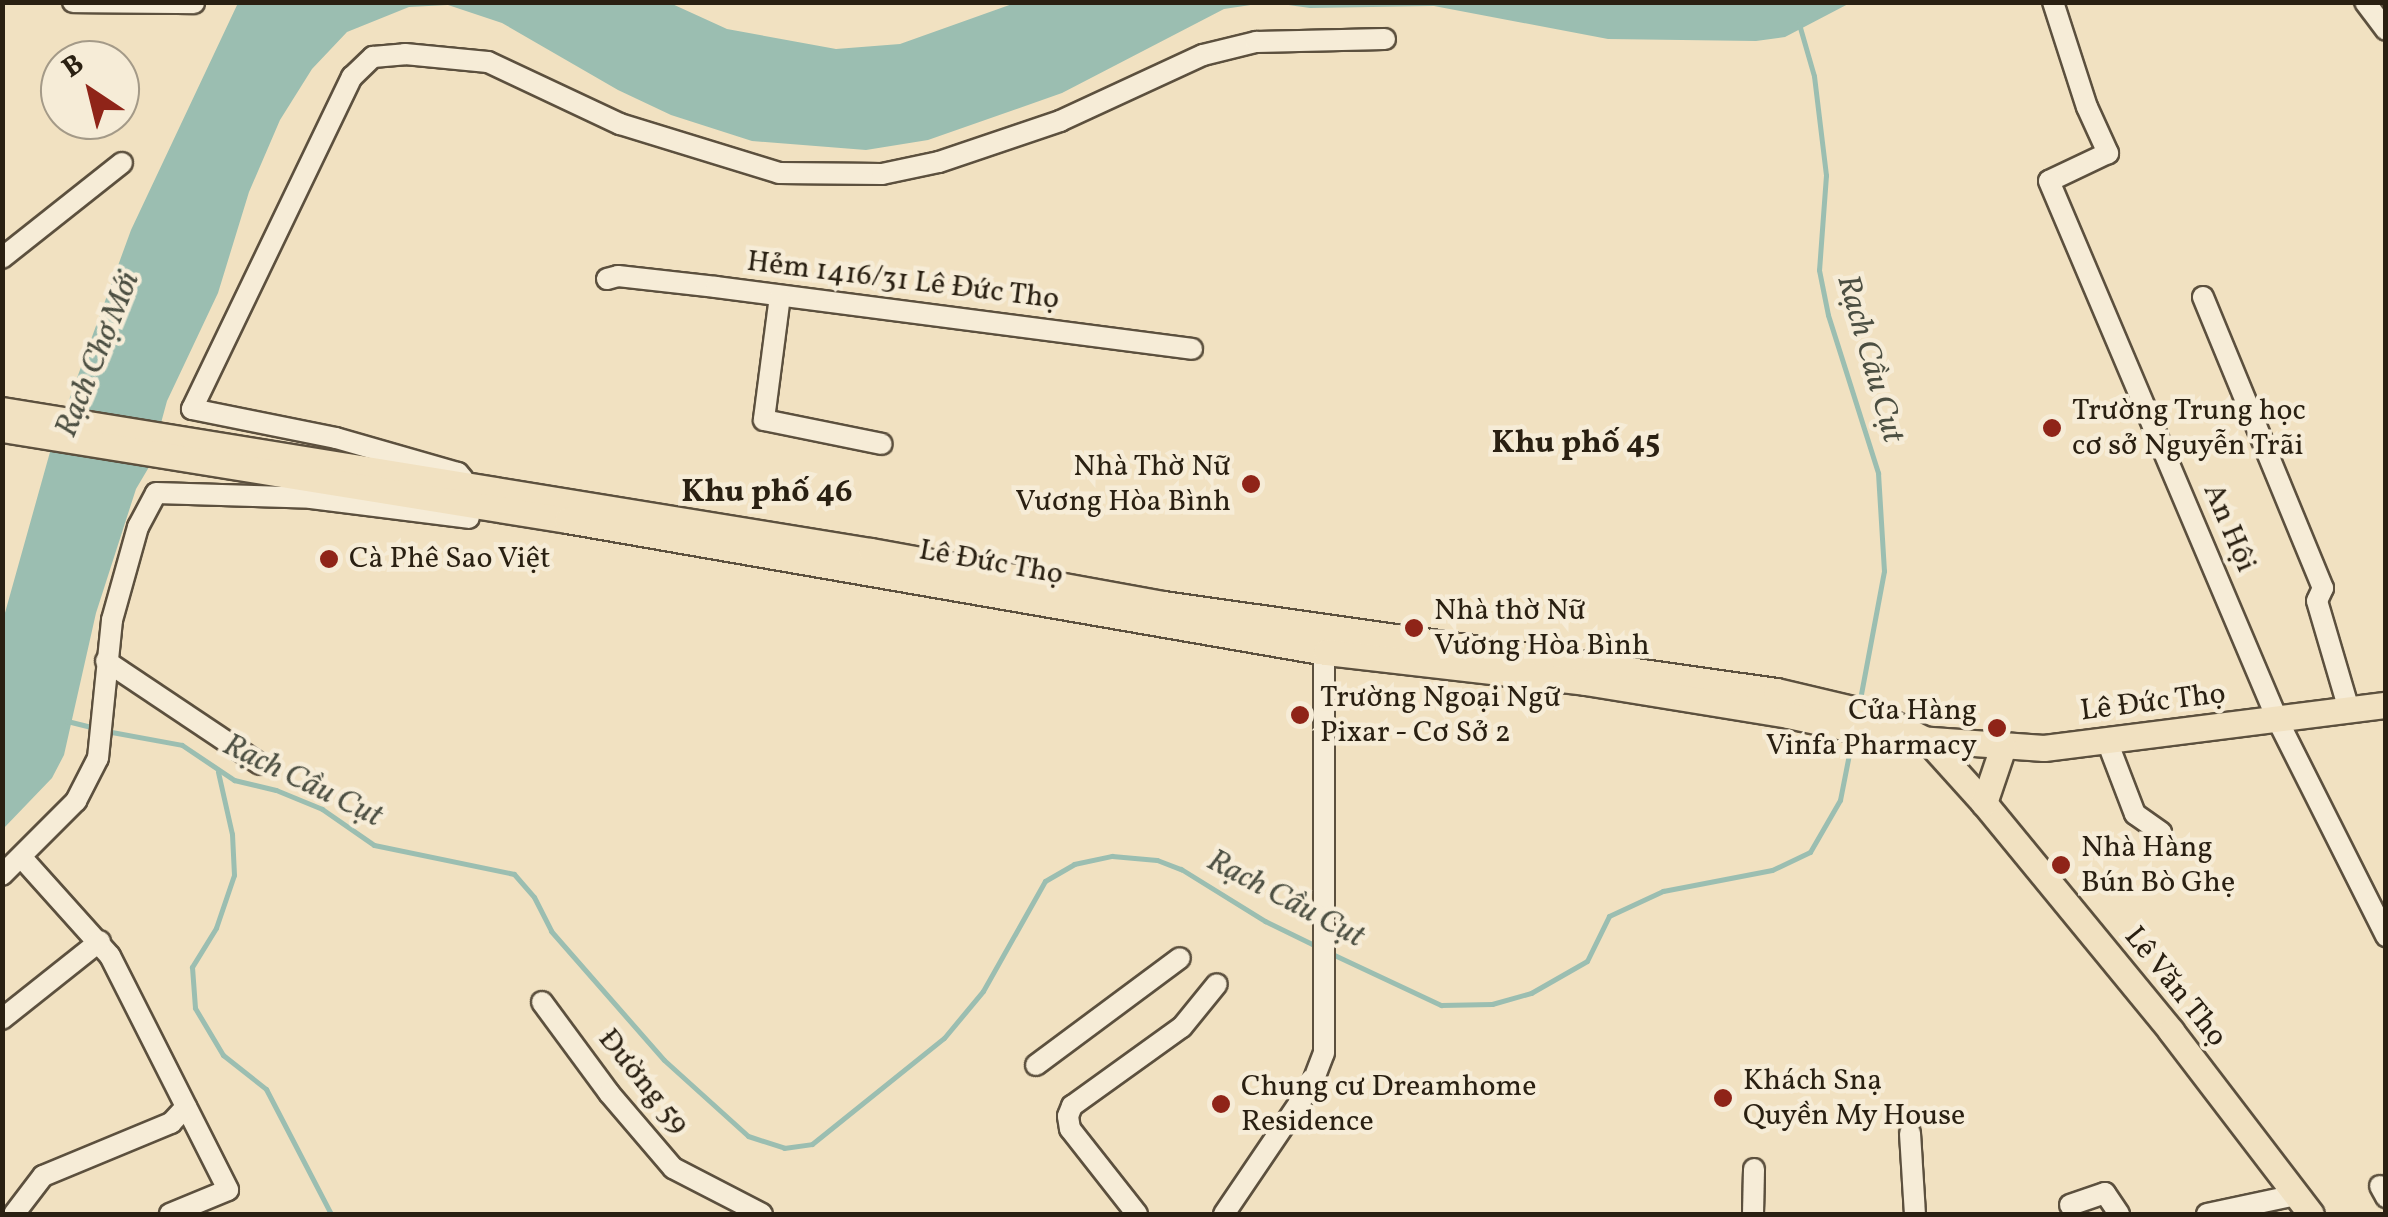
<!DOCTYPE html>
<html>
<head>
<meta charset="utf-8">
<style>
	body { margin:0 }
	#map { position:relative; width:2388px; height:1217px; overflow:hidden; background:#f1e1c1; font-family:Vollkorn,serif }
	div>[style] { position:absolute }
	[style*='--x'] { left:calc(var(--x)*1px); top:calc(var(--y)*1px); width:calc(var(--w)*1px); rotate:calc(var(--a)*1deg) }
	.water>* { inset:0; background:#9bbeb1 }
	.stream>* { height:5px; margin:-2.5px; padding:0 2.5px; transform-origin:2.5px; border-radius:2.5px; background:#9bbeb1 }
	.roads { filter:drop-shadow(2px 0 #5c503e) drop-shadow(-2px 0 #5c503e) drop-shadow(0 2px #5c503e) drop-shadow(0 -2px #5c503e) }
	.minor>* { height:20px; margin:-10px; padding:0 10px; transform-origin:10px; border-radius:10px; background:#f6ecd7 }
	.major>* { height:25px; margin:-12.5px; padding:0 12.5px; transform-origin:12.5px; border-radius:12.5px; background:#f1e1c1 }
	.dots>* { width:28px; height:28px; translate:-50% -50%; box-sizing:border-box; border:5px solid #f6ecd7; border-radius:50% }
	span { translate:-50% -50%; white-space:nowrap; text-align:center; line-height:1.15; -webkit-text-stroke:9px #f6ecd7; paint-order:stroke }
	.street-label { font-size:30px; color:#2a2012 }
	.poi-label { font-size:30px; color:#2a2012 }
	.left { translate:0 -50%; text-align:left }
	.right { translate:-100% -50%; text-align:right }
	.water-label { font-size:32px; color:#4c4f42; font-style:italic }
	.neighbourhood-label { font-size:32px; color:#2a2012; font-weight:700 }
	.frame { position:absolute; inset:0; border:5px solid #2a2012; pointer-events:none }
	.north { position:absolute; left:40px; top:40px; width:100px; height:100px; box-sizing:border-box; background:#f6ecd7; border:2px solid #a49a88; border-radius:50%; rotate:325deg; font-size:28px; font-weight:700; line-height:40px; text-align:center; color:#2a2012 }
	.north::after { content:''; display:block; margin:auto; width:35px; height:45px; background:#8f2418; clip-path:polygon(50% 0,100% 100%,50% 72%,0 100%) }
</style>
</head>
<body>
<div id="map">
	<div class="water">
		<i style="clip-path:polygon(238px 3px,670px 3px,727px 29px,836px 49px,900px 44px,1015px 3px,1264px 3px,1224px 9px,1062px 93px,928px 140px,866px 150px,752px 141px,671px 115px,618px 90px,502px 23px,448px 5px,409px 7px,347px 32px,312px 69px,280px 120px,249px 192px,218px 293px,167px 401px,149px 467px,136px 489px,96px 613px,64px 755px,52px 778px,3px 829px,3px 620px,50px 452px,131px 230px)"></i>
		<i style="clip-path:polygon(1274px 3px,1850px 2px,1850px 3px,1785px 37px,1756px 41px,1608px 39px,1434px 6px,1310px 8px)"></i>
	</div>
	<div class="stream">
		<i style="--x:1799;--y:24;--w:54;--a:73.9"></i>
		<i style="--x:1814;--y:76;--w:100;--a:83.1"></i>
		<i style="--x:1826;--y:175;--w:95;--a:94.2"></i>
		<i style="--x:1819;--y:270;--w:46;--a:78.7"></i>
		<i style="--x:1828;--y:315;--w:166;--a:72.4"></i>
		<i style="--x:1878;--y:473;--w:98;--a:86.5"></i>
		<i style="--x:1884;--y:571;--w:135;--a:100.6"></i>
		<i style="--x:67;--y:721;--w:29;--a:14"></i>
		<i style="--x:106;--y:731;--w:77;--a:10.4"></i>
		<i style="--x:182;--y:745;--w:63;--a:33.9"></i>
		<i style="--x:234;--y:780;--w:43;--a:13.4"></i>
		<i style="--x:276;--y:790;--w:50;--a:22.4"></i>
		<i style="--x:322;--y:809;--w:63;--a:34.7"></i>
		<i style="--x:374;--y:845;--w:143;--a:11.7"></i>
		<i style="--x:514;--y:874;--w:30;--a:49"></i>
		<i style="--x:534;--y:897;--w:38;--a:63"></i>
		<i style="--x:551;--y:931;--w:171;--a:48.8"></i>
		<i style="--x:664;--y:1060;--w:113;--a:42.1"></i>
		<i style="--x:748;--y:1136;--w:38;--a:18"></i>
		<i style="--x:784;--y:1148;--w:28;--a:-8"></i>
		<i style="--x:812;--y:1144;--w:169;--a:-38.8"></i>
		<i style="--x:944;--y:1038;--w:61;--a:-50.3"></i>
		<i style="--x:983;--y:991;--w:126;--a:-60.6"></i>
		<i style="--x:1045;--y:881;--w:34;--a:-30"></i>
		<i style="--x:1074;--y:864;--w:39;--a:-12"></i>
		<i style="--x:1112;--y:856;--w:45;--a:5.1"></i>
		<i style="--x:1157;--y:860;--w:26;--a:21"></i>
		<i style="--x:1181;--y:869;--w:99;--a:31.8"></i>
		<i style="--x:1265;--y:921;--w:57;--a:26.1"></i>
		<i style="--x:218;--y:772;--w:64;--a:77.3"></i>
		<i style="--x:232;--y:834;--w:41;--a:87.2"></i>
		<i style="--x:234;--y:875;--w:56;--a:108.8"></i>
		<i style="--x:216;--y:928;--w:46;--a:121.6"></i>
		<i style="--x:192;--y:967;--w:41;--a:85.8"></i>
		<i style="--x:195;--y:1008;--w:55;--a:59.2"></i>
		<i style="--x:223;--y:1055;--w:55;--a:38.3"></i>
		<i style="--x:266;--y:1089;--w:141;--a:62.5"></i>
		<i style="--x:1330;--y:953;--w:123;--a:25.1"></i>
		<i style="--x:1441;--y:1005;--w:51;--a:-1.1"></i>
		<i style="--x:1492;--y:1004;--w:41;--a:-15.8"></i>
		<i style="--x:1531;--y:993;--w:64;--a:-29.7"></i>
		<i style="--x:1587;--y:961;--w:50;--a:-63.9"></i>
		<i style="--x:1609;--y:916;--w:60;--a:-24.8"></i>
		<i style="--x:1663;--y:891;--w:111;--a:-10.9"></i>
		<i style="--x:1772;--y:870;--w:42;--a:-25.3"></i>
		<i style="--x:1810;--y:852;--w:60;--a:-60"></i>
		<i style="--x:1840;--y:800;--w:62;--a:-78.9"></i>
	</div>
	<div class="roads">
		<div class="minor">
			<i style="--x:73;--y:2;--w:121;--a:0.5"></i>
			<i style="--x:2053;--y:2;--w:110;--a:72.1"></i>
			<i style="--x:2087;--y:107;--w:51;--a:65.5"></i>
			<i style="--x:2108;--y:153;--w:65;--a:154.6"></i>
			<i style="--x:2049;--y:181;--w:587;--a:67.02"></i>
			<i style="--x:2278;--y:721;--w:241;--a:63.3"></i>
			<i style="--x:2365;--y:2;--w:35;--a:53"></i>
			<i style="--x:2;--y:258;--w:153;--a:-38.4"></i>
			<i style="--x:607;--y:279;--w:11;--a:-15"></i>
			<i style="--x:618;--y:276;--w:99;--a:6.4"></i>
			<i style="--x:716;--y:287;--w:480;--a:7.4"></i>
			<i style="--x:780;--y:296;--w:125;--a:97.4"></i>
			<i style="--x:764;--y:420;--w:120;--a:11.5"></i>
			<i style="--x:2203;--y:297;--w:315;--a:67.6"></i>
			<i style="--x:2323;--y:588;--w:14;--a:115"></i>
			<i style="--x:2317;--y:601;--w:114;--a:73.6"></i>
			<i style="--x:463;--y:479;--w:8;--a:-130"></i>
			<i style="--x:458;--y:473;--w:127;--a:-164"></i>
			<i style="--x:336;--y:438;--w:147;--a:-168.6"></i>
			<i style="--x:192;--y:409;--w:369;--a:-64.3"></i>
			<i style="--x:352;--y:77;--w:29;--a:-44"></i>
			<i style="--x:373;--y:57;--w:32;--a:-5"></i>
			<i style="--x:405;--y:54;--w:83;--a:5.5"></i>
			<i style="--x:488;--y:62;--w:146;--a:25.2"></i>
			<i style="--x:620;--y:124;--w:166;--a:17.1"></i>
			<i style="--x:779;--y:173;--w:103;--a:0.6"></i>
			<i style="--x:882;--y:174;--w:58;--a:-11.9"></i>
			<i style="--x:939;--y:162;--w:128;--a:-18.7"></i>
			<i style="--x:1060;--y:121;--w:157;--a:-24.8"></i>
			<i style="--x:1203;--y:55;--w:55;--a:-13.8"></i>
			<i style="--x:1256;--y:42;--w:129;--a:-1.3"></i>
			<i style="--x:106;--y:661;--w:185;--a:33.8"></i>
			<i style="--x:2107;--y:741;--w:78;--a:69"></i>
			<i style="--x:2135;--y:814;--w:32;--a:35"></i>
			<i style="--x:23;--y:859;--w:130;--a:48.1"></i>
			<i style="--x:110;--y:956;--w:262;--a:63.2"></i>
			<i style="--x:228;--y:1190;--w:63;--a:157.5"></i>
			<i style="--x:2;--y:875;--w:105;--a:-45"></i>
			<i style="--x:76;--y:801;--w:48;--a:-62.9"></i>
			<i style="--x:98;--y:758;--w:139;--a:-84.2"></i>
			<i style="--x:112;--y:620;--w:97;--a:-74.4"></i>
			<i style="--x:138;--y:527;--w:38;--a:-62"></i>
			<i style="--x:156;--y:493;--w:155;--a:1.8"></i>
			<i style="--x:311;--y:498;--w:159;--a:7.2"></i>
			<i style="--x:542;--y:1002;--w:113;--a:53.6"></i>
			<i style="--x:609;--y:1093;--w:99;--a:49.5"></i>
			<i style="--x:673;--y:1168;--w:100;--a:27.3"></i>
			<i style="--x:2;--y:1019;--w:125;--a:-38.5"></i>
			<i style="--x:1036;--y:1065;--w:179;--a:-36.6"></i>
			<i style="--x:1910;--y:1133;--w:81;--a:86.5"></i>
			<i style="--x:2380;--y:1186;--w:13;--a:61"></i>
			<i style="--x:2070;--y:1205;--w:37;--a:-19"></i>
			<i style="--x:2105;--y:1193;--w:25;--a:56"></i>
			<i style="--x:14;--y:1214;--w:48;--a:-52.7"></i>
			<i style="--x:43;--y:1176;--w:139;--a:-22.5"></i>
			<i style="--x:171;--y:1123;--w:22;--a:-47"></i>
			<i style="--x:1137;--y:1214;--w:108;--a:-128.2"></i>
			<i style="--x:1070;--y:1129;--w:13;--a:-99"></i>
			<i style="--x:1068;--y:1116;--w:11;--a:-68"></i>
			<i style="--x:1072;--y:1106;--w:135;--a:-35.7"></i>
			<i style="--x:1182;--y:1027;--w:55;--a:-50.9"></i>
			<i style="--x:1224;--y:1214;--w:157;--a:-55.9"></i>
			<i style="--x:1312;--y:1084;--w:33;--a:-69"></i>
			<i style="--x:1324;--y:1053;--w:412;--a:-90"></i>
			<i style="--x:1753;--y:1214;--w:45;--a:-88.7"></i>
			<i style="--x:2207;--y:1214;--w:91;--a:-12.1"></i>
		</div>
		<div class="major">
			<i style="--x:2;--y:410;--w:880;--a:9.22"></i>
			<i style="--x:871;--y:551;--w:297;--a:10.3"></i>
			<i style="--x:1163;--y:604;--w:619;--a:8.08"></i>
			<i style="--x:1776;--y:691;--w:101;--a:13.2"></i>
			<i style="--x:1874;--y:714;--w:60;--a:26.6"></i>
			<i style="--x:1928;--y:741;--w:84;--a:47.9"></i>
			<i style="--x:1984;--y:803;--w:295;--a:50.6"></i>
			<i style="--x:2171;--y:1031;--w:230;--a:52.6"></i>
			<i style="--x:2;--y:429;--w:572;--a:9.15"></i>
			<i style="--x:567;--y:520;--w:770;--a:9.87"></i>
			<i style="--x:1326;--y:652;--w:261;--a:6.6"></i>
			<i style="--x:1585;--y:682;--w:206;--a:9.2"></i>
			<i style="--x:1788;--y:715;--w:104;--a:12.2"></i>
			<i style="--x:1890;--y:737;--w:154;--a:4.1"></i>
			<i style="--x:2044;--y:748;--w:345;--a:-7.2"></i>
			<i style="--x:1984;--y:803;--w:59;--a:-71.3"></i>
		</div>
	</div>
	<div class="dots">
		<i style="left:2052px;top:428px;background:#8f2418"></i>
		<i style="left:1251px;top:484px;background:#8f2418"></i>
		<i style="left:329px;top:559px;background:#8f2418"></i>
		<i style="left:1414px;top:628px;background:#8f2418"></i>
		<i style="left:1300px;top:715px;background:#8f2418"></i>
		<i style="left:1997px;top:728px;background:#8f2418"></i>
		<i style="left:2061px;top:865px;background:#8f2418"></i>
		<i style="left:1723px;top:1098px;background:#8f2418"></i>
		<i style="left:1221px;top:1104px;background:#8f2418"></i>
	</div>
	<div class="street-label">
		<span style="left:903px;top:281px;rotate:7deg">Hẻm 1416/31 Lê Đức Thọ</span>
		<span style="left:2229px;top:528px;rotate:67deg">An Hội</span>
		<span style="left:991px;top:563px;rotate:10deg">Lê Đức Thọ</span>
		<span style="left:2153px;top:703px;rotate:-7deg">Lê Đức Thọ</span>
		<span style="left:2175px;top:987px;rotate:51deg">Lê Văn Thọ</span>
		<span style="left:643px;top:1082px;rotate:51deg">Đường 59</span>
	</div>
	<div class="poi-label">
		<span class="left" style="left:2072px;top:428px">Trường Trung học<br>cơ sở Nguyễn Trãi</span>
		<span class="right" style="left:1231px;top:484px">Nhà Thờ Nữ<br>Vương Hòa Bình</span>
		<span class="left" style="left:349px;top:559px">Cà Phê Sao Việt</span>
		<span class="left" style="left:1434px;top:628px">Nhà thờ Nữ<br>Vương Hòa Bình</span>
		<span class="left" style="left:1320px;top:715px">Trường Ngoại Ngữ<br>Pixar - Cơ Sở 2</span>
		<span class="right" style="left:1977px;top:728px">Cửa Hàng<br>Vinfa Pharmacy</span>
		<span class="left" style="left:2081px;top:865px">Nhà Hàng<br>Bún Bò Ghẹ</span>
		<span class="left" style="left:1743px;top:1098px">Khách Snạ<br>Quyền My House</span>
		<span class="left" style="left:1241px;top:1104px">Chung cư Dreamhome<br>Residence</span>
	</div>
	<div class="water-label">
		<span style="left:99px;top:355px;rotate:-68deg">Rạch Chợ Mới</span>
		<span style="left:1869px;top:359px;rotate:74deg">Rạch Cầu Cụt</span>
		<span style="left:302px;top:782px;rotate:26deg">Rạch Cầu Cụt</span>
		<span style="left:1285px;top:900px;rotate:28deg">Rạch Cầu Cụt</span>
	</div>
	<div class="neighbourhood-label">
		<span style="left:1576px;top:444px">Khu phố 45</span>
		<span style="left:767px;top:493px">Khu phố 46</span>
	</div>
	<div class="frame"></div>
	<div class="north">B</div>
</div>
</body>
</html>
